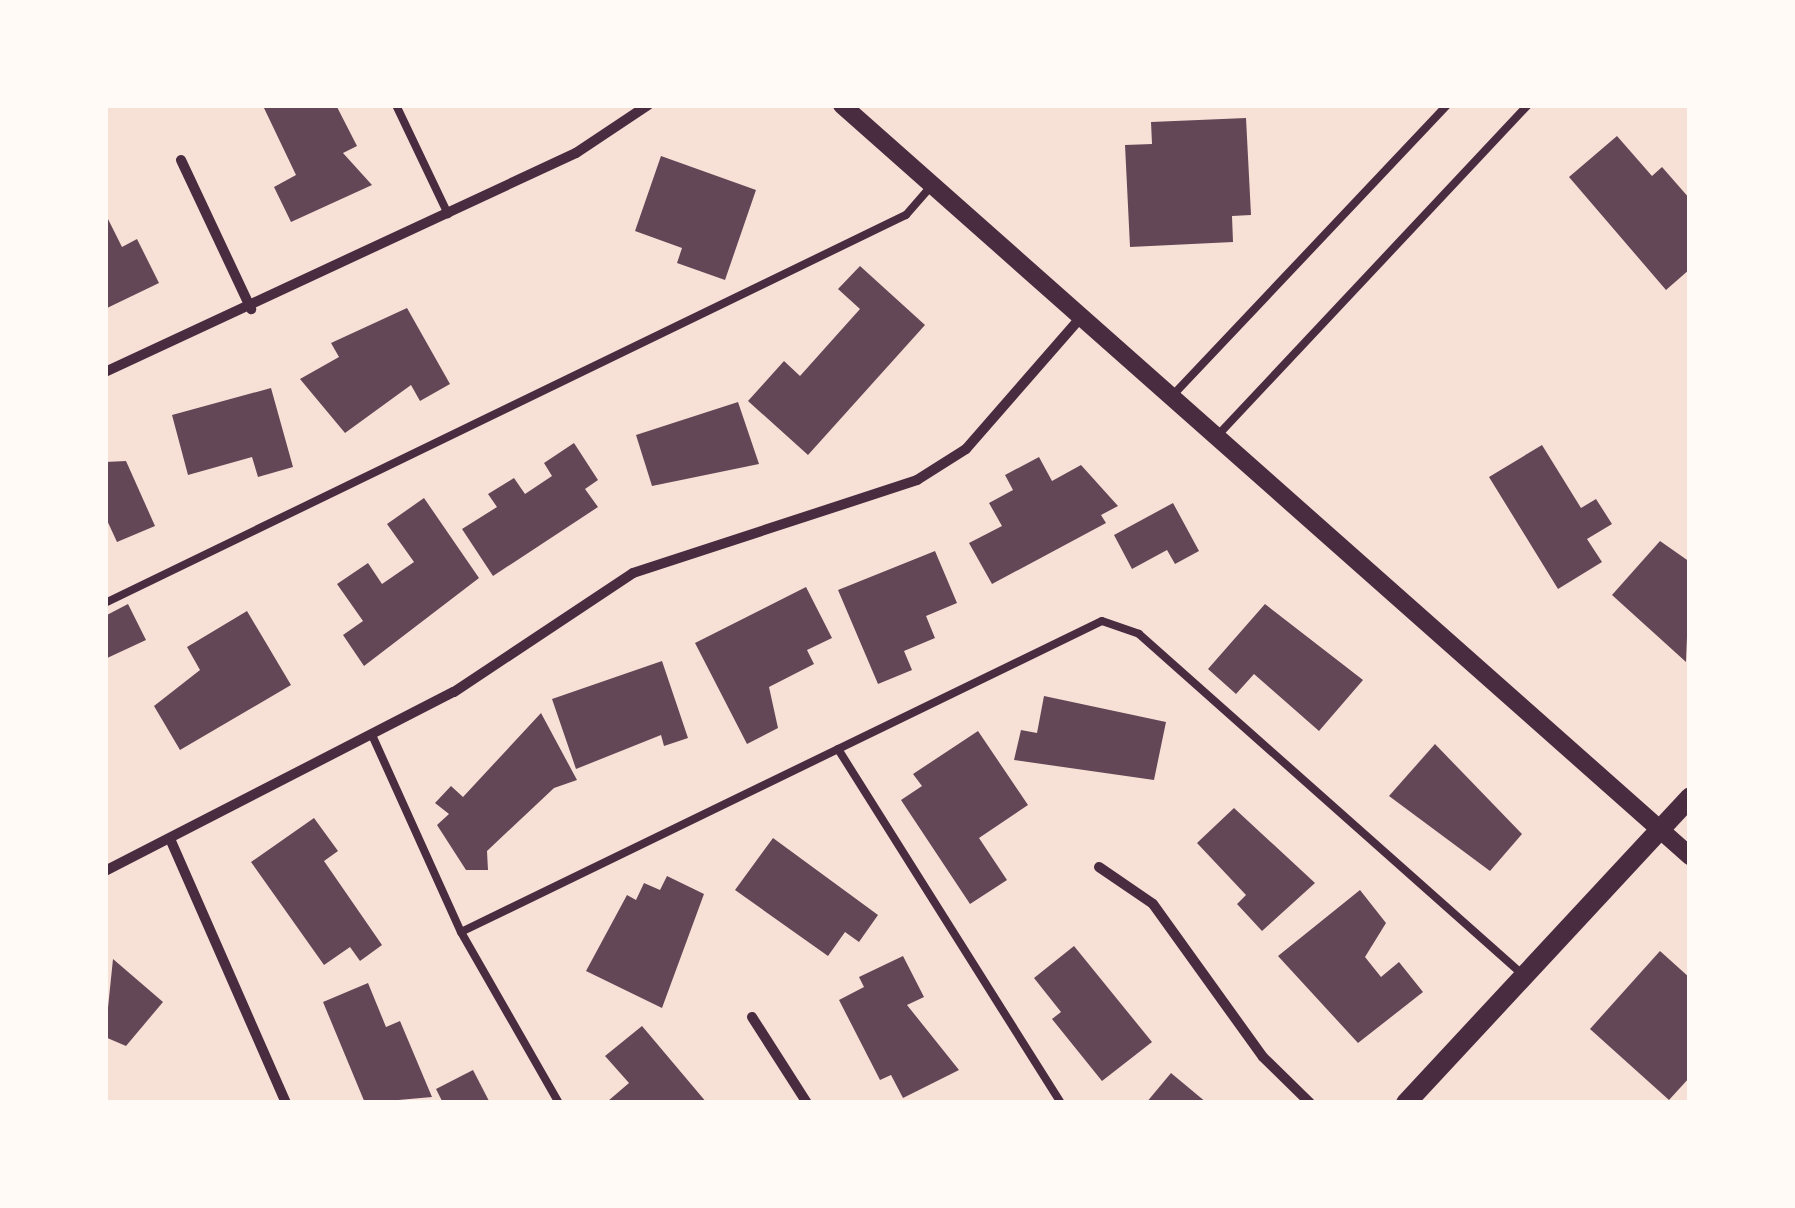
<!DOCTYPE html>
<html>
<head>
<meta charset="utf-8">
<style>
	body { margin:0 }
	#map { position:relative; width:1795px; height:1208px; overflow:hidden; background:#f7e1d7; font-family:Overpass,sans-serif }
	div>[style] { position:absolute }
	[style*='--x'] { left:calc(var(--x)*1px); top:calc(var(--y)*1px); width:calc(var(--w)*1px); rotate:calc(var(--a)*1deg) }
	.building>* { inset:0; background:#644757 }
	.service>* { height:8px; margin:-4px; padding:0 4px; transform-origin:4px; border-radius:4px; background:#4a2c40 }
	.minor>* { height:10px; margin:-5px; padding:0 5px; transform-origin:5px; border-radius:5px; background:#4a2c40 }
	.tertiary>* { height:18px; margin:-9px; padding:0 9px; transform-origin:9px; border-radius:9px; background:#4a2c40 }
	.secondary>* { height:20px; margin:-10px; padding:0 10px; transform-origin:10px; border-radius:10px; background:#4a2c40 }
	span { translate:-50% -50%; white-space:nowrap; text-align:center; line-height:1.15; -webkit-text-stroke:9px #fffaf5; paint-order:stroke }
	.frame { position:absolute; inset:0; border:108px solid #fffaf5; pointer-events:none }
</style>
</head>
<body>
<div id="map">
	<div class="building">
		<i style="clip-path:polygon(336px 105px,357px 146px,343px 153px,372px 185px,291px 222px,274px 187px,296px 175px,264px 108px)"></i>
		<i style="clip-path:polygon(1246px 118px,1251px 215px,1232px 216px,1233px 242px,1130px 247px,1125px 145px,1152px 144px,1151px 122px)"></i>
		<i style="clip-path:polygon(1617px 136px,1652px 176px,1662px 167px,1690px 199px,1690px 269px,1666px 290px,1569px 177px)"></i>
		<i style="clip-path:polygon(661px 156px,756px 190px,725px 280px,677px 263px,682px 248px,635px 231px)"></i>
		<i style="clip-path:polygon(105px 213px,122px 247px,137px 239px,159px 283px,105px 309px)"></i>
		<i style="clip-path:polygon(860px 266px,925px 325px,808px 455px,748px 401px,784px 361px,800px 376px,860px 309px,838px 289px)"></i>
		<i style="clip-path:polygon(407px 308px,450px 384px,420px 401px,411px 385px,345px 433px,300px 379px,339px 357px,331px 343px)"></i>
		<i style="clip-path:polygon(271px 388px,293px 467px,258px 477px,252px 457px,188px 475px,172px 415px)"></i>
		<i style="clip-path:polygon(738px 402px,759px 464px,652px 486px,636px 435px)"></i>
		<i style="clip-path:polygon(574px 443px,598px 480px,585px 489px,598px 507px,493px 576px,462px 529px,497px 507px,488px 494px,514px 478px,525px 494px,552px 476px,544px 463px)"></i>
		<i style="clip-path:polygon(1542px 445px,1581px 508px,1596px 499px,1612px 524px,1587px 539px,1602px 562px,1558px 589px,1489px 477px)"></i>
		<i style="clip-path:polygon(1039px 457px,1052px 481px,1081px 465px,1118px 506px,1101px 515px,1106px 523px,992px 584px,969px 543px,1002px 526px,989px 503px,1013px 490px,1005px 475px)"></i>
		<i style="clip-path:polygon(126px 461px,155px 526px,117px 542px,105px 516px,105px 462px)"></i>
		<i style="clip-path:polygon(424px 498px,479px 578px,364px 666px,343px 635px,363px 621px,337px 584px,368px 563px,382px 584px,414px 562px,387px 524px)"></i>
		<i style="clip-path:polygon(1173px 503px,1199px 551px,1175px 564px,1167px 550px,1132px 569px,1114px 535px)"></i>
		<i style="clip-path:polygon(1660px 541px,1690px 562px,1686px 662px,1612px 595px)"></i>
		<i style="clip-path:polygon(935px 551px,957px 603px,926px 616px,935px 638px,904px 651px,912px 670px,878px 684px,838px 590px)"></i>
		<i style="clip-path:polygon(806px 587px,832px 638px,807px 650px,814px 664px,769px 687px,778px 728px,747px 744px,695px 643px)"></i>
		<i style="clip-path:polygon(128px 604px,146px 640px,105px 659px,105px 616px)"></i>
		<i style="clip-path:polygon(1265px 604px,1363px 680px,1319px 731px,1254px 674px,1236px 694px,1208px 669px)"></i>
		<i style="clip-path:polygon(247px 611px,291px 685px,180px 750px,154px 706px,200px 670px,187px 647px)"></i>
		<i style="clip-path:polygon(662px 661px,688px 738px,664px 746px,661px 735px,576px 769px,552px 699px)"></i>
		<i style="clip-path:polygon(1044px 696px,1166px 722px,1154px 780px,1014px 760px,1021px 730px,1037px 733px)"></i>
		<i style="clip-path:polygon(541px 713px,577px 780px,554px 788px,487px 851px,488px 870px,466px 870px,437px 825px,449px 814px,435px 803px,451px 786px,463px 797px)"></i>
		<i style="clip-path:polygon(978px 731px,1028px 805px,979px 838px,1007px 880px,970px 904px,901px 800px,922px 786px,913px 774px)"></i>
		<i style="clip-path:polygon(1435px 744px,1522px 834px,1490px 871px,1389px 796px)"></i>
		<i style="clip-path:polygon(1234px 808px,1315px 883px,1262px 931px,1237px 904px,1246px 895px,1197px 843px)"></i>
		<i style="clip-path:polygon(314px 818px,338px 851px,324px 861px,382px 945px,360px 961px,350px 947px,324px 965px,251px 862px)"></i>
		<i style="clip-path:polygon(773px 838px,878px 915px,859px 942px,845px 932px,828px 956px,735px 890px)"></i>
		<i style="clip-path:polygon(667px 876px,704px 894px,662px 1008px,586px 971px,627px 895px,636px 900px,644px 883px,660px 890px)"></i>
		<i style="clip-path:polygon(1360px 890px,1386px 923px,1365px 957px,1381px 977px,1399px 962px,1423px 992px,1358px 1043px,1278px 956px)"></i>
		<i style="clip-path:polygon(1074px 946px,1152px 1042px,1102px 1081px,1052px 1019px,1061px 1012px,1034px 978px)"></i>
		<i style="clip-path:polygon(1660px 951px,1690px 978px,1690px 1077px,1669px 1100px,1590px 1029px)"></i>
		<i style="clip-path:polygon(903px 956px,924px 997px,907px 1005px,959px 1070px,903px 1098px,891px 1075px,880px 1080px,839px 1000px,864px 987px,859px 977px)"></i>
		<i style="clip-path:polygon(113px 959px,163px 1002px,126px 1046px,105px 1037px)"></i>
		<i style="clip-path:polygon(368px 983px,386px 1027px,400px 1021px,432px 1097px,365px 1103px,323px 1002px)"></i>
		<i style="clip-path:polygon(642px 1026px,707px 1103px,608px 1101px,629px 1083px,605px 1056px)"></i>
		<i style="clip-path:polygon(473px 1070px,489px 1101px,443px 1103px,436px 1089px)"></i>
		<i style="clip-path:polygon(1171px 1073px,1207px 1103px,1146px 1103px)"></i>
	</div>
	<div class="service">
		<i style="--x:396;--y:105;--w:121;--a:64.5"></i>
		<i style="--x:1173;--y:395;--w:399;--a:-46.6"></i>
		<i style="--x:1218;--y:435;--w:453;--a:-46.8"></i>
		<i style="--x:105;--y:603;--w:890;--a:-25.85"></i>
		<i style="--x:906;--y:215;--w:40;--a:-49"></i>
		<i style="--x:372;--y:735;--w:216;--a:65.7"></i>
		<i style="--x:461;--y:932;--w:197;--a:60.2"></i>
		<i style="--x:838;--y:749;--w:418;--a:57.8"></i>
		<i style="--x:461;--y:932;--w:712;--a:-25.88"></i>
		<i style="--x:1102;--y:621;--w:39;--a:19"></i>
		<i style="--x:1139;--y:634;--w:511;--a:41.59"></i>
	</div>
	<div class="minor">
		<i style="--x:181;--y:160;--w:165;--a:64.8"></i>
		<i style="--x:105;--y:372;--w:519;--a:-24.94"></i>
		<i style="--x:576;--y:153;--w:87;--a:-33.7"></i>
		<i style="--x:171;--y:841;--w:286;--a:66.3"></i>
		<i style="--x:1099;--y:867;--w:65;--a:34.4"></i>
		<i style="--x:1153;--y:904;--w:188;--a:54.3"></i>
		<i style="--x:1263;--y:1057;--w:66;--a:44.4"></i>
		<i style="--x:105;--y:871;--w:392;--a:-27.2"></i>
		<i style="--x:454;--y:692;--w:215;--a:-33.6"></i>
		<i style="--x:633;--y:573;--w:299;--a:-18.1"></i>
		<i style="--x:917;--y:480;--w:58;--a:-32.3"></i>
		<i style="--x:966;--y:449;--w:176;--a:-48.9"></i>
		<i style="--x:752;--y:1017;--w:102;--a:57.4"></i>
	</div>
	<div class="tertiary">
		<i style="--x:842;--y:105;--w:1133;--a:41.53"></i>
	</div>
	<div class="secondary">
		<i style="--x:1406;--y:1103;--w:417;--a:-47.1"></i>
	</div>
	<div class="frame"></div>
</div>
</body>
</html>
